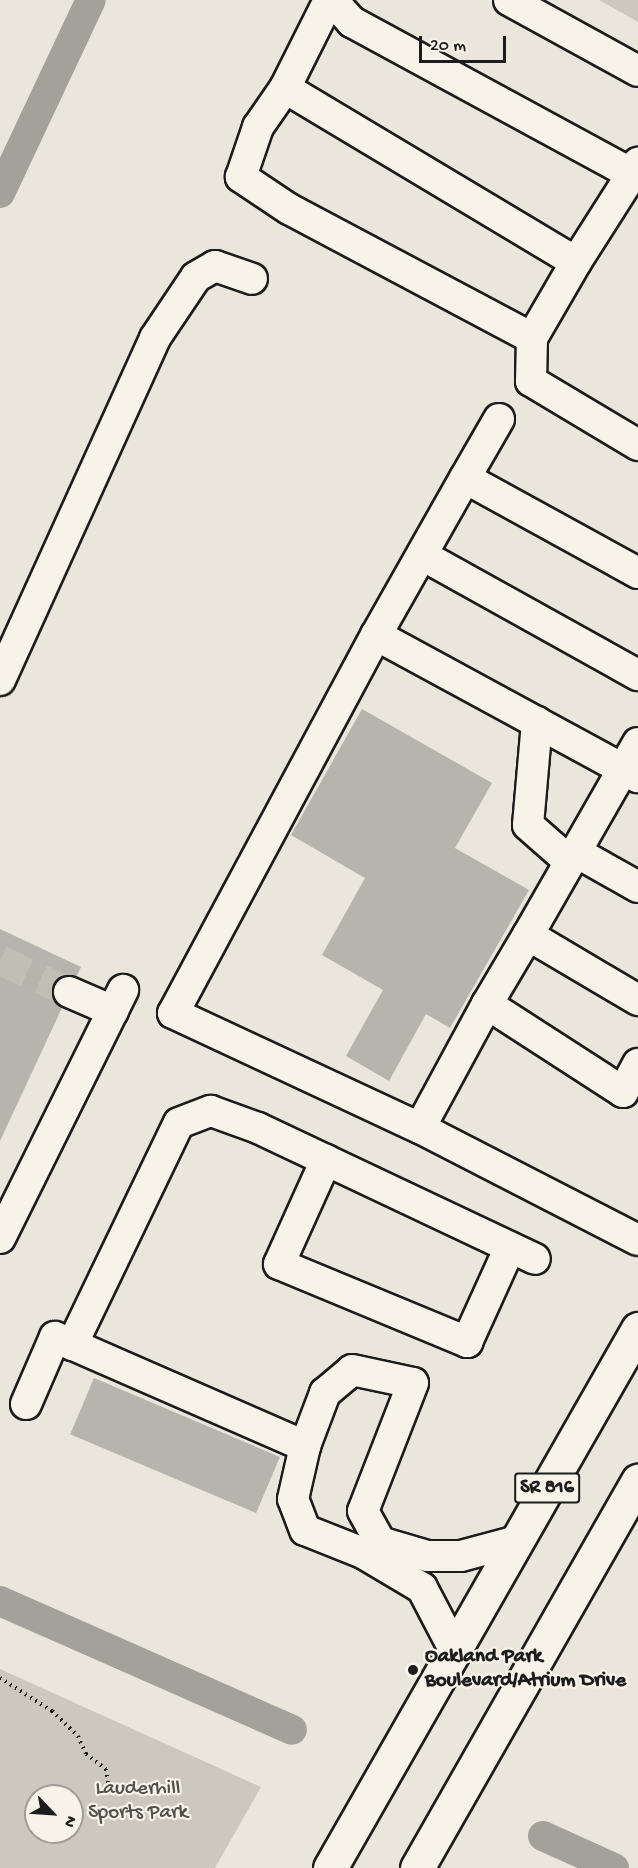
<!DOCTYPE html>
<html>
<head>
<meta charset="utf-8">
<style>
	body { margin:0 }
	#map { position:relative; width:638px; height:1868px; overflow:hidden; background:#eae6dc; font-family:"Gochi Hand",sans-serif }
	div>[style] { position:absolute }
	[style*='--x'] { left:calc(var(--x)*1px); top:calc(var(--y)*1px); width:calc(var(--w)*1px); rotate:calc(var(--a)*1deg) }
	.green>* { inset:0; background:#ccc8c0 }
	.canal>* { height:30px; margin:-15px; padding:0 15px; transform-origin:15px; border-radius:15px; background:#a3a19a }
	.building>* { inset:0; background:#b6b4ac; transform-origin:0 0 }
	.minor-tunnel>* { height:30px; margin-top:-15px; transform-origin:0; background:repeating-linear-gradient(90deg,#c1beb6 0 30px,transparent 0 45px) }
	.path>* { height:4px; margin-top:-2px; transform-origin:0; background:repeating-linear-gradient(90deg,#1c1c1c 0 1.5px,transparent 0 6px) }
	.roads { filter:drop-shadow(2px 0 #1c1c1c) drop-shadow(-2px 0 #1c1c1c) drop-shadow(0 2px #1c1c1c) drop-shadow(0 -2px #1c1c1c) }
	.minor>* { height:30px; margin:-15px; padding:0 15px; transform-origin:15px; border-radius:15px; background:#f7f3e8 }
	.major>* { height:33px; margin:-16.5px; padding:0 16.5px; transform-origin:16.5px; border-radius:16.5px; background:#f7f3e8 }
	.dots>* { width:16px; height:16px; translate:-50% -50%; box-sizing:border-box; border:3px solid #f7f3e8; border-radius:50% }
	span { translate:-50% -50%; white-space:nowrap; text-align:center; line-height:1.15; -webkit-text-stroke:4.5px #f7f3e8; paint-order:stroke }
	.shield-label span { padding:2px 4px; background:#f7f3e8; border:2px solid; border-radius:4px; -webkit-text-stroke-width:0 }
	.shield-label { font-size:20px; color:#1c1c1c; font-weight:700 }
	.poi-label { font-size:21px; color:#1c1c1c; font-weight:700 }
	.left { translate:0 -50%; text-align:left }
	.park-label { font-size:21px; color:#51504d }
	.north { position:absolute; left:24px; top:1784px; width:60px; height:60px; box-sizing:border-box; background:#f7f3e8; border:2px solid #9f9d96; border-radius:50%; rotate:115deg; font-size:16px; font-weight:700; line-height:24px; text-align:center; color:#1c1c1c }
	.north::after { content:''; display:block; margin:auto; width:21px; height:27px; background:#1c1c1c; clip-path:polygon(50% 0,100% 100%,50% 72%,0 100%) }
	.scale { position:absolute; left:419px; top:36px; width:87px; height:27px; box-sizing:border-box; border:3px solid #1c1c1c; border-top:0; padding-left:8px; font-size:18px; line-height:21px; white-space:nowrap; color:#1c1c1c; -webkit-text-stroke:4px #f7f3e8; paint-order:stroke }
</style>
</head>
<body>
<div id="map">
	<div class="green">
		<i style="clip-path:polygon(599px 0,638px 0,638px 22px)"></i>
		<i style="clip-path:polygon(evenodd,0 1669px,261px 1787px,215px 1868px,0 1868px,0 1669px,36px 1796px,72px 1796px,72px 1832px,36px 1832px,36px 1796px)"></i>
	</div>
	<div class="canal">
		<i style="--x:0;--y:193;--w:213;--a:-64.8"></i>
		<i style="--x:0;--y:1601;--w:319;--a:23.8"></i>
		<i style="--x:543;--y:1836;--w:78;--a:24.3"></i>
	</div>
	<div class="building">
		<i style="clip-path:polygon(362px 709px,492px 783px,455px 848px,529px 890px,450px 1028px,426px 1014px,389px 1081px,346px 1056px,383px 990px,322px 955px,365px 878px,291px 835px)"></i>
		<i style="clip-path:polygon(0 929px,81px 967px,0 1141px)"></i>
		<i style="left:94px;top:1378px;width:202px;height:61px;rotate:23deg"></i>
	</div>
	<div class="minor-tunnel">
		<i style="--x:0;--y:960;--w:76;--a:24.9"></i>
	</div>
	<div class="path">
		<i style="--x:0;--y:1678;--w:62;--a:32.4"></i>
		<i style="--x:52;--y:1711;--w:36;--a:44"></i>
		<i style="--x:78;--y:1736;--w:20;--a:66"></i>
		<i style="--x:86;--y:1754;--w:25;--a:37"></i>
		<i style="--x:106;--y:1769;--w:19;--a:81"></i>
	</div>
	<div class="roads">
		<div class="minor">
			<i style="--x:332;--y:0;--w:30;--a:48"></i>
			<i style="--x:352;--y:22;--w:319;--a:28.5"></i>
			<i style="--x:632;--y:174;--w:13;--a:-61"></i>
			<i style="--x:509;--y:0;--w:147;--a:28.8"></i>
			<i style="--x:285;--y:88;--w:98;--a:-63.4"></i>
			<i style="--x:576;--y:262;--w:88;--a:120.1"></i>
			<i style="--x:532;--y:338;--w:275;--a:-152"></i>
			<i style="--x:289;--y:209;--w:58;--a:-146.3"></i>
			<i style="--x:241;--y:177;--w:53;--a:-71.2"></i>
			<i style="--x:258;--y:127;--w:47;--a:-55.3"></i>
			<i style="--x:285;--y:88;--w:339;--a:30.9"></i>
			<i style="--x:576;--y:262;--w:104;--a:-57.5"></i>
			<i style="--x:532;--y:338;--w:43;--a:91.3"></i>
			<i style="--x:531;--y:381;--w:125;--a:30.9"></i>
			<i style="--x:465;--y:478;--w:68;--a:-60"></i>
			<i style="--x:422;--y:555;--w:247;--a:29.1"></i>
			<i style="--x:638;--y:573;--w:197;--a:-151.2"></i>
			<i style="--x:465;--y:478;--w:180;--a:119.5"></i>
			<i style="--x:376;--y:635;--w:298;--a:28.5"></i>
			<i style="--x:376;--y:635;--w:429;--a:118.2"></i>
			<i style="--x:173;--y:1013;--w:272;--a:25"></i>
			<i style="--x:0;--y:680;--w:375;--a:-65.6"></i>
			<i style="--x:155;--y:338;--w:73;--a:-56.1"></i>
			<i style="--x:196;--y:277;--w:22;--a:-30"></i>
			<i style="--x:215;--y:266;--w:39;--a:19"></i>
			<i style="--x:537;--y:722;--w:103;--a:95"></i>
			<i style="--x:528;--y:825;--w:56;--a:41.4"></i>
			<i style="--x:638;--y:743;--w:221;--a:119.8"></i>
			<i style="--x:528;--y:935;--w:128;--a:30.6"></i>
			<i style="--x:576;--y:852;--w:71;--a:29.4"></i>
			<i style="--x:528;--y:935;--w:80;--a:120.7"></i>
			<i style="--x:487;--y:1004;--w:162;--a:32.9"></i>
			<i style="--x:623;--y:1092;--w:32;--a:-62"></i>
			<i style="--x:69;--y:992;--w:48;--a:23.4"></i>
			<i style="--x:487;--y:1004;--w:141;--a:118.4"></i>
			<i style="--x:420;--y:1128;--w:245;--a:27.2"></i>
			<i style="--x:326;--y:1160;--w:114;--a:114.3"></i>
			<i style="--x:279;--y:1264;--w:204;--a:22.5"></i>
			<i style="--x:467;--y:1342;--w:104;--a:-65.6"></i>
			<i style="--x:0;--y:1238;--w:277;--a:-63.6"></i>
			<i style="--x:72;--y:1345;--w:246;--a:-64.3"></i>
			<i style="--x:179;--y:1123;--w:34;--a:-21"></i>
			<i style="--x:211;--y:1111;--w:50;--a:19.9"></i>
			<i style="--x:258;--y:1128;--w:306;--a:25.3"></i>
			<i style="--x:26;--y:1404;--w:73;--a:-66.6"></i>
			<i style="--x:55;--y:1337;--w:273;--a:23.6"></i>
			<i style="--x:455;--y:1651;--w:71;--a:-117.6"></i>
			<i style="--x:422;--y:1588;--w:69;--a:-149.3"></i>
			<i style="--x:363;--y:1553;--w:62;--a:-158.4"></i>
			<i style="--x:305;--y:1530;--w:33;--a:-111"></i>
			<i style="--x:293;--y:1499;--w:54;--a:-77.2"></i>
			<i style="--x:305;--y:1446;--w:57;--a:-69.3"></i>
			<i style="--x:325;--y:1393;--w:35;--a:-40"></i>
			<i style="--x:352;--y:1370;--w:62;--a:12"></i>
			<i style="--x:413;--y:1383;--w:137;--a:111.3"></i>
			<i style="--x:363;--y:1511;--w:35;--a:61"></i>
			<i style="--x:380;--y:1542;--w:49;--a:16.6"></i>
			<i style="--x:427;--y:1556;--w:34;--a:0"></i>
			<i style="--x:461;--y:1556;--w:58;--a:-15"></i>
		</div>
		<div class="major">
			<i style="--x:330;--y:1868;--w:621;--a:-60.26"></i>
			<i style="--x:417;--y:1868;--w:446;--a:-60.3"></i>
		</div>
	</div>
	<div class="dots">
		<i style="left:413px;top:1670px;background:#1c1c1c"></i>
	</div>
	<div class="shield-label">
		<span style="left:547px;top:1488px">SR 816</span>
	</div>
	<div class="poi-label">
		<span class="left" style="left:425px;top:1670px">Oakland Park<br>Boulevard/Atrium Drive</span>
	</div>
	<div class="park-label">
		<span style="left:138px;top:1802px">Lauderhill<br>Sports Park</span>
	</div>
	<div class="north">N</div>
	<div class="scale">20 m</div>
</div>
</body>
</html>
